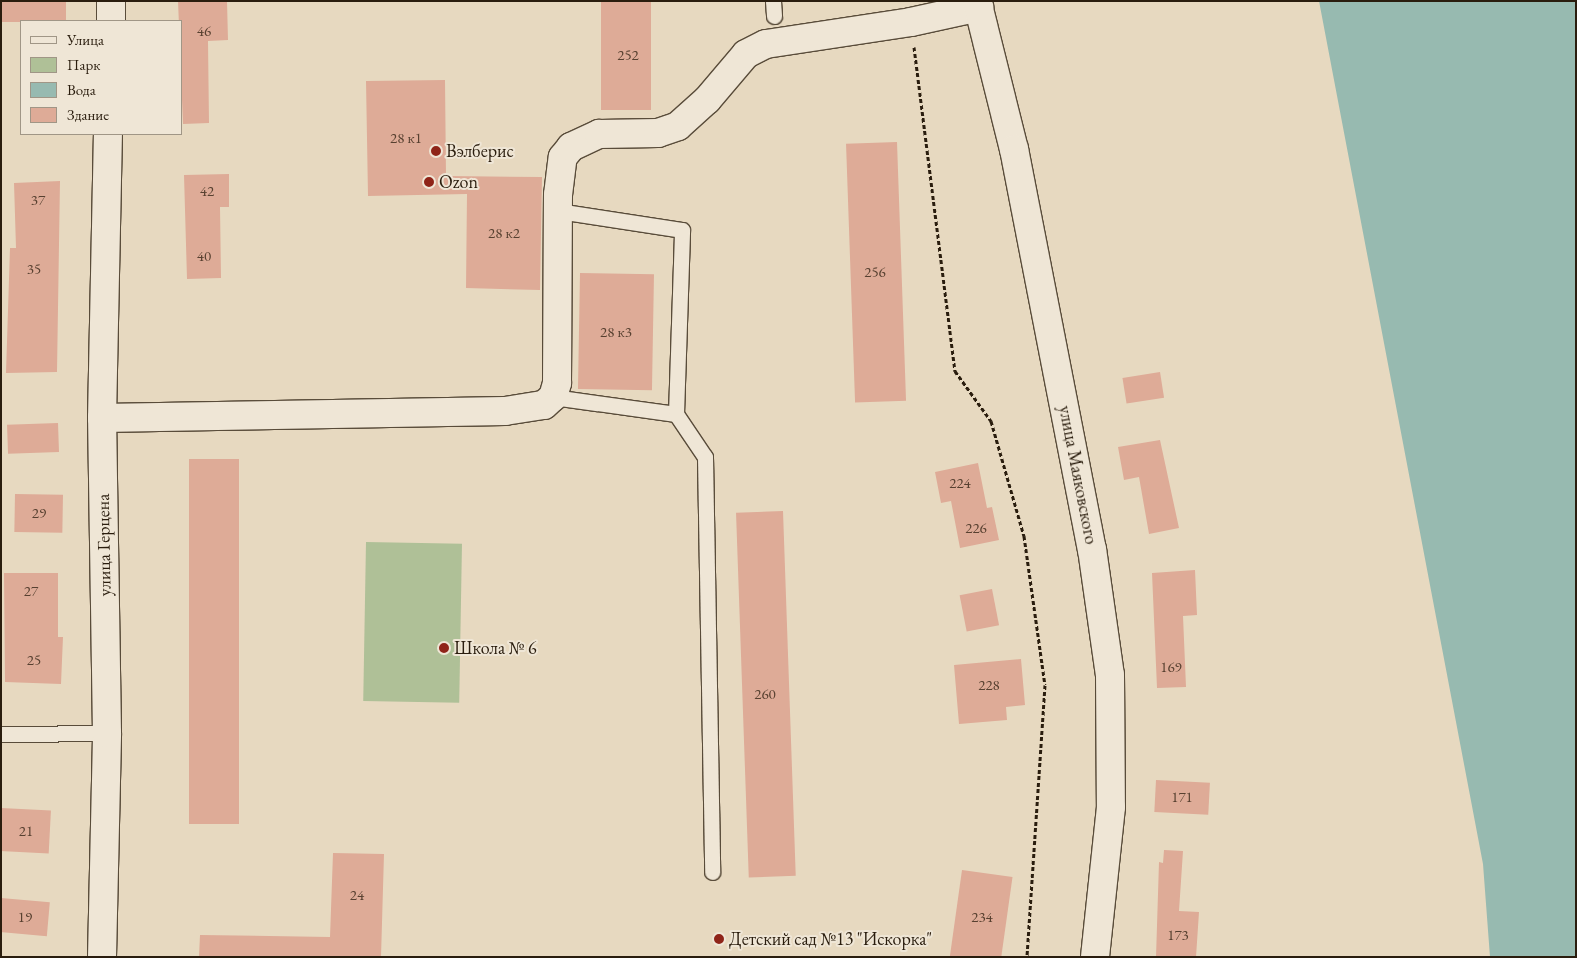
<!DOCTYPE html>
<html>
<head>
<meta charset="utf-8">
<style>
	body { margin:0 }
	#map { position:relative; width:1577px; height:958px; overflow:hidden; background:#e7d9c0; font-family:"EB Garamond",serif }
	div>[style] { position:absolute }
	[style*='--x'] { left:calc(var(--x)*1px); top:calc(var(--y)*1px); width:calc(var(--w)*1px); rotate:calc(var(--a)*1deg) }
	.green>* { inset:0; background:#afc097; transform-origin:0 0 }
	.water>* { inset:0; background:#97bab0 }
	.building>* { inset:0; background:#deab97; transform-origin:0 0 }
	.path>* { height:3px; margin-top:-1.5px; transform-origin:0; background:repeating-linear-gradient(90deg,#2a1d0e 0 4px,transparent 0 6.5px) }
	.roads { filter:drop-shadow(1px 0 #594c3a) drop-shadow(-1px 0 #594c3a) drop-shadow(0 1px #594c3a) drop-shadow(0 -1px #594c3a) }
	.service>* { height:15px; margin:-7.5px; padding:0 7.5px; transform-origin:7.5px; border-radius:7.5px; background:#efe6d6 }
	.minor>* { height:28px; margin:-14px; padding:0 14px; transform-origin:14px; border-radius:14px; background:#efe6d6 }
	.tertiary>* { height:28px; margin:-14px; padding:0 14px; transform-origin:14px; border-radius:14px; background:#efe6d6 }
	.dots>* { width:14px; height:14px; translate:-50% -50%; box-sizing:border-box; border:2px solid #efe6d6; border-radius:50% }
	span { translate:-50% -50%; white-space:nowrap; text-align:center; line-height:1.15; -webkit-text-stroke:4px #efe6d6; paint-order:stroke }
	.number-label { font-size:15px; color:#574030 }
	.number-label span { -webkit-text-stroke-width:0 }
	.poi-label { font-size:18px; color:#2a1d0e }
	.left { translate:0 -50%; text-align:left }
	.street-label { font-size:18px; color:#2a1d0e }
	.frame { position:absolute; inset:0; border:2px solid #2a1d0e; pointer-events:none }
	.legend { position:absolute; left:20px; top:20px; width:162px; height:115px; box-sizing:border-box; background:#efe6d6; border:1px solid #a09686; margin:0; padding:6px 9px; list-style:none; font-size:15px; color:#2a1d0e }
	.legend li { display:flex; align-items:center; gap:10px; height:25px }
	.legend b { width:25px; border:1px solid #a09686 }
</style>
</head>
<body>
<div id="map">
	<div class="green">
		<i style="left:366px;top:542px;width:96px;height:159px;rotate:1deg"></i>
	</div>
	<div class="water">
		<i style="clip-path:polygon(1319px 1px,1576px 1px,1576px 957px,1490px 957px,1483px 864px)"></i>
	</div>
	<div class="building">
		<i style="left:1px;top:1px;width:65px;height:21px"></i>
		<i style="clip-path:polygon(178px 1px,227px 1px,228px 40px,208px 41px,209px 123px,183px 124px)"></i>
		<i style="left:601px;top:1px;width:50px;height:109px"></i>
		<i style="clip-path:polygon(445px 80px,446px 176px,542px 177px,540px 290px,466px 288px,467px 194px,368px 196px,366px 81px)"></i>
		<i style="left:897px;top:142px;width:259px;height:51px;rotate:88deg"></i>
		<i style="clip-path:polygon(229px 174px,229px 207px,220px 207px,221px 278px,187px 279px,184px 175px)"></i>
		<i style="clip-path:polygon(60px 181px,57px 372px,6px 373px,10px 248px,16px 248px,14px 183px)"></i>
		<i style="left:580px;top:273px;width:74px;height:116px;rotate:1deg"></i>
		<i style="left:1160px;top:372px;width:26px;height:38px;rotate:81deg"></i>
		<i style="left:58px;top:423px;width:29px;height:51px;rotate:88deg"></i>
		<i style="clip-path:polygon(1160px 440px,1179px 528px,1149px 534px,1139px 477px,1124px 480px,1118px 447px)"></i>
		<i style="left:189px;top:459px;width:50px;height:365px"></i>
		<i style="clip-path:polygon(978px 463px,987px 508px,992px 507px,999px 540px,960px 548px,951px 501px,941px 503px,935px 472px)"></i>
		<i style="left:15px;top:494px;width:48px;height:38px;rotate:1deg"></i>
		<i style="left:783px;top:511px;width:365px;height:47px;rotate:88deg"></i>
		<i style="clip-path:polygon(1195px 570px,1197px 615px,1183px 616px,1186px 687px,1157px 688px,1152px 573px)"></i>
		<i style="clip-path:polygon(4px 573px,58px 573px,58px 637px,63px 637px,61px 684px,5px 682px)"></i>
		<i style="left:992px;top:589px;width:37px;height:33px;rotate:79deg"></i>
		<i style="clip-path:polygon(1021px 659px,1025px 705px,1006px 707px,1007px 720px,959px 724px,954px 665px)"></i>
		<i style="left:1156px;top:780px;width:54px;height:32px;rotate:3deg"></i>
		<i style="left:1px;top:808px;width:50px;height:43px;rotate:3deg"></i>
		<i style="clip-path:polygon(1164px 850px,1183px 851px,1179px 911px,1199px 912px,1196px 957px,1156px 957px,1159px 862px,1163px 863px)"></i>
		<i style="clip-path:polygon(333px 853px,384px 854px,381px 957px,199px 957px,200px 935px,330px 937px)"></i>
		<i style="left:962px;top:870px;width:51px;height:88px;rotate:8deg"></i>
		<i style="left:1px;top:898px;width:49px;height:34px;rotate:5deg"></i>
	</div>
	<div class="path">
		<i style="--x:914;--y:47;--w:327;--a:82.8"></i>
		<i style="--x:955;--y:371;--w:62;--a:54.2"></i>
		<i style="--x:991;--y:421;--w:120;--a:74"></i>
		<i style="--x:1024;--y:536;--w:150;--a:82"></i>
		<i style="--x:1045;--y:685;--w:273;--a:93.8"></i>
	</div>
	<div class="roads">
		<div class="service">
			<i style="--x:773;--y:1;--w:15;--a:86"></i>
			<i style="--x:553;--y:397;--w:124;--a:7.9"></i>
			<i style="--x:676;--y:414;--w:184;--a:-88.1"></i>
			<i style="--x:682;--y:230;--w:125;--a:-171.3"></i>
			<i style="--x:676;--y:414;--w:52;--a:56"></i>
			<i style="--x:705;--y:457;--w:415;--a:89"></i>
			<i style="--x:1;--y:734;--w:106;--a:-0.5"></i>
		</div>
		<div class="minor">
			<i style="--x:111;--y:21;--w:20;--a:-90"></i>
			<i style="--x:102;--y:418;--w:403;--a:-1"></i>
			<i style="--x:505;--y:411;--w:39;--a:-9"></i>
			<i style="--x:544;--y:405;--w:12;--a:-42"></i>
			<i style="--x:553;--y:397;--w:15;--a:-74"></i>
			<i style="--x:557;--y:383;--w:188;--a:-89.7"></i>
			<i style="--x:558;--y:195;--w:38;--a:-83"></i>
			<i style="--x:563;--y:157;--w:13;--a:-51"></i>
			<i style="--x:571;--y:147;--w:31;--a:-25"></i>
			<i style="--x:599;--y:134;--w:59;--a:-1"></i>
			<i style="--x:658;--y:133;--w:21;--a:-19"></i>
			<i style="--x:678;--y:126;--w:39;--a:-42"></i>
			<i style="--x:707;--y:100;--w:60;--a:-49.7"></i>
			<i style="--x:746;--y:54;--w:22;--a:-27"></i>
			<i style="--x:766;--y:44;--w:147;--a:-8.6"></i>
			<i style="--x:911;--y:22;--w:70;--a:-12.4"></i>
			<i style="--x:102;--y:957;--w:224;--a:-88.7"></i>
			<i style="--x:107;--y:733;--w:315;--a:-90.9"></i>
			<i style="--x:102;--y:418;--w:284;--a:-88.8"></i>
		</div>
		<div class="tertiary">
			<i style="--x:977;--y:1;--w:153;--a:76"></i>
			<i style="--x:1014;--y:149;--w:408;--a:79"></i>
			<i style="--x:1092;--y:549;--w:127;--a:81.9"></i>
			<i style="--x:1110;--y:675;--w:132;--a:89.6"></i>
			<i style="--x:1111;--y:807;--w:151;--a:96.1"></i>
		</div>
	</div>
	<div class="dots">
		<i style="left:436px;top:151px;background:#8f2418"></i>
		<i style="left:429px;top:182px;background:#8f2418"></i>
		<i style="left:444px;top:648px;background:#8f2418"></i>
		<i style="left:719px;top:939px;background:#8f2418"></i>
	</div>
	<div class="number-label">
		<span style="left:204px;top:31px">46</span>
		<span style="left:628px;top:55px">252</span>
		<span style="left:406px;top:138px">28 к1</span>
		<span style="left:207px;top:191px">42</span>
		<span style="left:38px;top:200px">37</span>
		<span style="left:504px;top:233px">28 к2</span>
		<span style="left:204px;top:256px">40</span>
		<span style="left:34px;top:269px">35</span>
		<span style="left:875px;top:272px">256</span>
		<span style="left:616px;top:332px">28 к3</span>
		<span style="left:960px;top:483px">224</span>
		<span style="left:39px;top:513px">29</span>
		<span style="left:976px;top:528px">226</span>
		<span style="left:31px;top:591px">27</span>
		<span style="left:34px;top:660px">25</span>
		<span style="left:1171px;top:667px">169</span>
		<span style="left:989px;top:685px">228</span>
		<span style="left:765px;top:694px">260</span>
		<span style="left:1182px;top:797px">171</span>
		<span style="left:26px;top:831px">21</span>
		<span style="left:357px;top:895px">24</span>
		<span style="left:25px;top:917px">19</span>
		<span style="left:982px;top:917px">234</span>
		<span style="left:1178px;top:935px">173</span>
	</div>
	<div class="poi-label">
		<span class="left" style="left:446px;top:151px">Вэлберис</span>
		<span class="left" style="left:439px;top:182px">Ozon</span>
		<span class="left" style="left:454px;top:648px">Школа № 6</span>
		<span class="left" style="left:729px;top:939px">Детский сад №13 "Искорка"</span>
	</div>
	<div class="street-label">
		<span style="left:1078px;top:475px;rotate:79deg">улица Маяковского</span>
		<span style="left:104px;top:545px;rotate:-91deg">улица Герцена</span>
	</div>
	<div class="frame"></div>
	<ul class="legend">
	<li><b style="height:6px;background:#efe6d6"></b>Улица</li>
	<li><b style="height:14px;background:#afc097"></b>Парк</li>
	<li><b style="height:14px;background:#97bab0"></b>Вода</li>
	<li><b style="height:14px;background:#deab97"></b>Здание</li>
	</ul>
</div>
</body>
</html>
